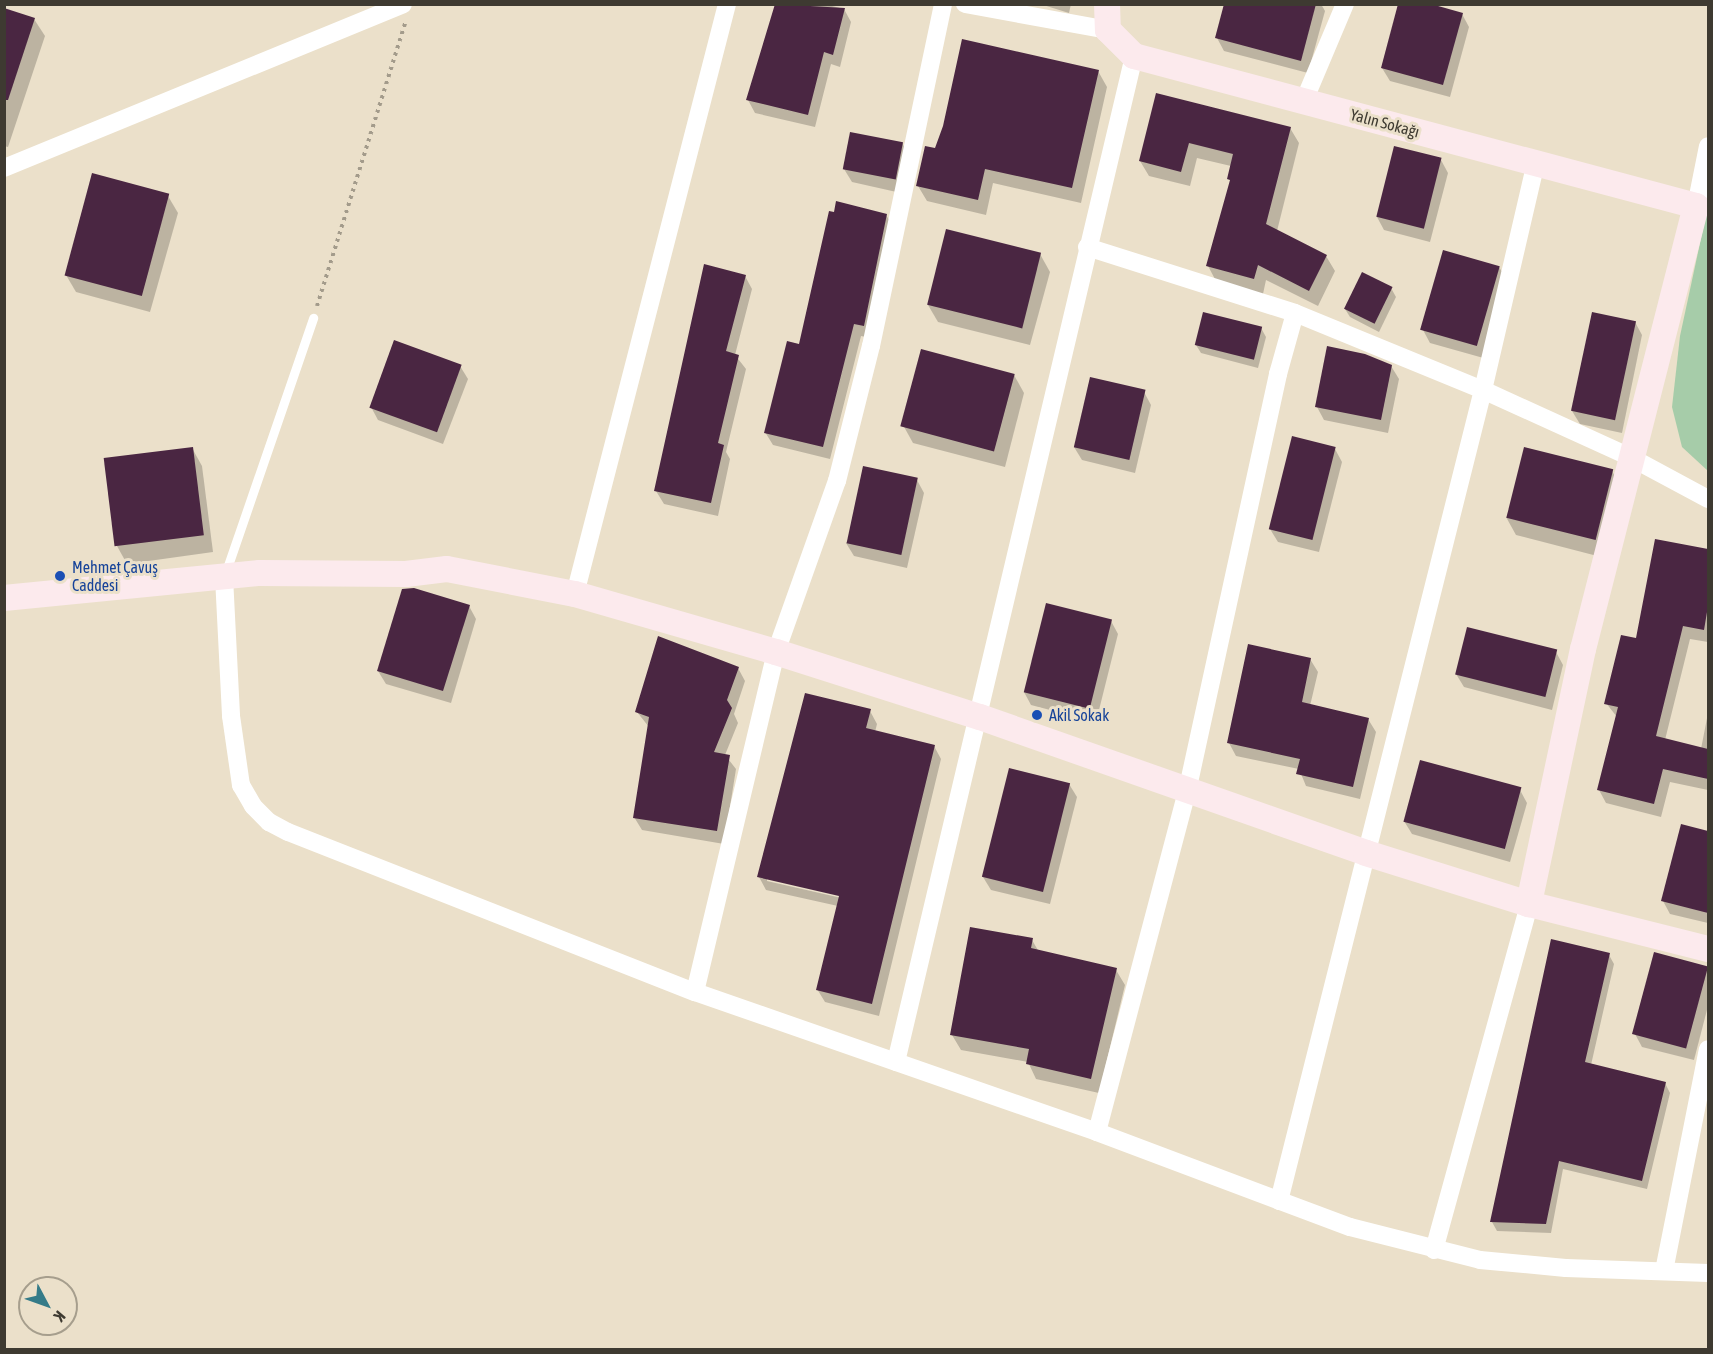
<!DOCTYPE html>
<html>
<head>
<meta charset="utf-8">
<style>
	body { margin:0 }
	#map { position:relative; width:1713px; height:1354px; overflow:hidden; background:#ebe0ca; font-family:"Asap Condensed",sans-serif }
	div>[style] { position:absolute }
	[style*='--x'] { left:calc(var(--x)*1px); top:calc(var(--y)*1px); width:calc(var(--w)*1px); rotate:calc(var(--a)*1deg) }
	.green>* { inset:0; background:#a6cca9 }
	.shadow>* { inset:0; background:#0003 }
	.building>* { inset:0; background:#4a2642; transform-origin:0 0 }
	.path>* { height:4px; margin-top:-2px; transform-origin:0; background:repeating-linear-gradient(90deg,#a39b8b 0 3px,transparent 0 7.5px) }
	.lane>* { height:9px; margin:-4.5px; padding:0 4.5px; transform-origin:4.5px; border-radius:4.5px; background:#fff }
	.street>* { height:18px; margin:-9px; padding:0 9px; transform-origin:9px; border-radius:9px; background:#fff }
	.secondary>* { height:26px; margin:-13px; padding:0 13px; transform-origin:13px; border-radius:13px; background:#fceaed }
	.dots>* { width:16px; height:16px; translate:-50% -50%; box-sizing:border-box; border:3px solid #ebe0ca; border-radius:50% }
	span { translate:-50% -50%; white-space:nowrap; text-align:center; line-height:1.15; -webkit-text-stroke:6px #ebe0ca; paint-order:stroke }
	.street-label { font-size:16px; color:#3e3a31 }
	.transit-label { font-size:16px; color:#164399 }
	.left { translate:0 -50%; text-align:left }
	.frame { position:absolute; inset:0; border:6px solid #3e3a31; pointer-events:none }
	.north { position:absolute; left:18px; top:1276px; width:60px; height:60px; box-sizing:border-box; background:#ebe0ca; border:2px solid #a69e8d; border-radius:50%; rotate:131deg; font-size:16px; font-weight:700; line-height:24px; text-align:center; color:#3e3a31 }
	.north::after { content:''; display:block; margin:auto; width:21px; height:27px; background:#357b88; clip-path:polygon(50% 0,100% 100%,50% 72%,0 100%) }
</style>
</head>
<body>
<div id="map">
	<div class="green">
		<i style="clip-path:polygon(1708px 206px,1708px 471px,1682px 447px,1672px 407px,1680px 336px)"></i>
	</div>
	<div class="shadow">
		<i style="clip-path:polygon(776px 4px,824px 4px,844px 9px,851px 22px,840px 67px,831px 64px,815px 127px,755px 113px,748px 100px)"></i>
		<i style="clip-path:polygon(1040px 4px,1071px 4px,1069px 13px)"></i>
		<i style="clip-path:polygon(1225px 4px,1321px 4px,1325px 11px,1308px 73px,1224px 51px,1217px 38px)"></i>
		<i style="clip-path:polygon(4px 9px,34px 19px,45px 36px,8px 147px,4px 146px)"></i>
		<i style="clip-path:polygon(1462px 14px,1469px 27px,1450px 97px,1390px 81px,1382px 68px)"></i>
		<i style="clip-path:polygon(1098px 71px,1107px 87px,1081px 203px,993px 183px,986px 215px,927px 201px,918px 186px,936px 150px)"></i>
		<i style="clip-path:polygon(1157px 94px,1290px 128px,1299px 143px,1277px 231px,1326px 256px,1335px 271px,1318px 306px,1266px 280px,1263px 294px,1216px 281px,1208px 266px,1231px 183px,1231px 166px,1197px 158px,1190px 186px,1149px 176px,1140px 161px)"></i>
		<i style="clip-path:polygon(902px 143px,909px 156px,901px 193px,852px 182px,844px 169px)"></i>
		<i style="clip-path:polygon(1441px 160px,1448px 173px,1430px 242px,1384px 230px,1377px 217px)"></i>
		<i style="clip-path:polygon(168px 196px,178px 213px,150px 312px,76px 292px,66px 275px)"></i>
		<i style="clip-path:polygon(835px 214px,886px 215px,894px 228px,871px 338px,861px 336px,830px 459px,773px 445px,765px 432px,800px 346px)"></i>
		<i style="clip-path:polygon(1040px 254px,1050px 272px,1030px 345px,938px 322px,928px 305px)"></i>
		<i style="clip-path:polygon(1499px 267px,1507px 280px,1487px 359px,1430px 343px,1423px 330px)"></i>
		<i style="clip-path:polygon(745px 276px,752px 289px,735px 355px,746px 369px,726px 452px,730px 459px,718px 516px,664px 504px,656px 491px)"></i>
		<i style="clip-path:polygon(1391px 288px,1396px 297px,1379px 332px,1350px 317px,1345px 309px)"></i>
		<i style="clip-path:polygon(1635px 322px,1642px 335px,1622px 433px,1580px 424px,1572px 411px)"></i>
		<i style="clip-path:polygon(1261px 328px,1266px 337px,1258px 368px,1201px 353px,1196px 345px)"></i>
		<i style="clip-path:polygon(460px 366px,468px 379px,443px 444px,378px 420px,371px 407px)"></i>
		<i style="clip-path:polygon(1391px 366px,1399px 379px,1388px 433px,1324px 420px,1317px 407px)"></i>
		<i style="clip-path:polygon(1014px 375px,1024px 393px,1005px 467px,913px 443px,903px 425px)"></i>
		<i style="clip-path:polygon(1144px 392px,1151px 405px,1135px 473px,1082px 460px,1074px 447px)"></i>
		<i style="clip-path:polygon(192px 448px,202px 466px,213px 552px,127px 564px,117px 546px)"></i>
		<i style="clip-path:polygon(1335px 449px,1342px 462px,1319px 552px,1278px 542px,1270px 529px)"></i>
		<i style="clip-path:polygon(1612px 471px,1622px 489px,1605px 558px,1516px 535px,1506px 517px)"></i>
		<i style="clip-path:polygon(917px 480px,924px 493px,907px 568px,854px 556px,846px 543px)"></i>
		<i style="clip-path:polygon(1656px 541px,1708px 551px,1708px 642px,1690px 639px,1665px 740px,1701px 749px,1708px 713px,1708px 790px,1670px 782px,1661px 817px,1606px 803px,1599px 790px,1617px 717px,1606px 703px,1637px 640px)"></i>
		<i style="clip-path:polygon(469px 606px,476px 619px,451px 703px,386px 684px,378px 671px)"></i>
		<i style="clip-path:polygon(1111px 621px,1118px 634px,1096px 722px,1031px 705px,1024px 692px)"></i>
		<i style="clip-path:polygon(1556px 652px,1563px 665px,1552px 710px,1464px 687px,1456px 674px)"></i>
		<i style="clip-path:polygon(1310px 659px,1318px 672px,1310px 706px,1368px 719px,1376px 732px,1360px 799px,1306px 786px,1299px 769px,1236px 756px,1229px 743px)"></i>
		<i style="clip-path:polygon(738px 668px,745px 681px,734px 714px,738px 723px,725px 755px,736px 769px,724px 844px,642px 830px,634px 817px,649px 727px,637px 712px)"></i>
		<i style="clip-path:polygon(evenodd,870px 711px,877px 724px,875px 732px,934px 746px,941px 759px,879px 1016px,825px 1002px,817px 989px,838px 906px,766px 890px,759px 877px,870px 711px,767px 878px,847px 896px,846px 899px,767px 881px,767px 878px)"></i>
		<i style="clip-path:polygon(1069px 784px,1077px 797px,1050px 904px,991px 890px,983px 877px)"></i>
		<i style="clip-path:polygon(1520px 790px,1527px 803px,1510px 862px,1412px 834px,1404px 821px)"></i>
		<i style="clip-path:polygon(1682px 826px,1708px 832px,1708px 923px,1670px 914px,1663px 901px)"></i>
		<i style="clip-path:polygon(1032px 940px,1039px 952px,1116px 970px,1125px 985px,1099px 1093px,1036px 1079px,1028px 1062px,961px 1050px,952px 1035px)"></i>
		<i style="clip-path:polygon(1609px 955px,1614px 964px,1591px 1065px,1665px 1083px,1670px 1093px,1647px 1189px,1563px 1169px,1551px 1233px,1497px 1231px,1492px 1222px)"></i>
		<i style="clip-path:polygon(1708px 967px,1708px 1006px,1694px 1060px,1642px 1047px,1635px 1034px)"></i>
	</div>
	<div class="building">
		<i style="clip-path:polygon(775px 4px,845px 8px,833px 55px,824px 52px,808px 115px,746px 100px)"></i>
		<i style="clip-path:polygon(1224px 4px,1316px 4px,1301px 61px,1215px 38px)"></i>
		<i style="clip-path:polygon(1398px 4px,1431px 4px,1463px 13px,1443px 85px,1381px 68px)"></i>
		<i style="clip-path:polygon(4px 8px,35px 18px,8px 100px,4px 100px)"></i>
		<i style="clip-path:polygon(962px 39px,1099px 70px,1072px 188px,985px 169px,978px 200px,916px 186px,925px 146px,935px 148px,943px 126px)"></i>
		<i style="clip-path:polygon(1156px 93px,1291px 127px,1266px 224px,1327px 255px,1309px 291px,1258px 265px,1254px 279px,1206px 266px,1230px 180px,1227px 179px,1233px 154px,1189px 143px,1181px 172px,1139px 161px)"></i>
		<i style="left:850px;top:132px;width:54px;height:38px;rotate:11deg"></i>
		<i style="left:1394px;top:146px;width:49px;height:73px;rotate:14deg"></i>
		<i style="left:92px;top:173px;width:80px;height:106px;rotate:15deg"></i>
		<i style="clip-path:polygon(836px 201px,887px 214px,864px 326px,854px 324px,823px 447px,764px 433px,787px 341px,799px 344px,829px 211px,834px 212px)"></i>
		<i style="left:946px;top:229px;width:98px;height:78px;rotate:14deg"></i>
		<i style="left:1443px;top:250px;width:59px;height:83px;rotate:16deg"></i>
		<i style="clip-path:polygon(704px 264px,746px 275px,726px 351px,739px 355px,718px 443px,724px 445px,711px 503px,654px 491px)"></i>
		<i style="left:1362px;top:272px;width:34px;height:41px;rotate:26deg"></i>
		<i style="left:1203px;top:312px;width:61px;height:34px;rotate:14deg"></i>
		<i style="left:1592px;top:312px;width:45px;height:101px;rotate:12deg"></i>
		<i style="left:394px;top:340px;width:72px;height:72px;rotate:20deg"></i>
		<i style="clip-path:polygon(1327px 346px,1365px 354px,1392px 365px,1381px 420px,1315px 407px)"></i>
		<i style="left:921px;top:349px;width:97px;height:80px;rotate:15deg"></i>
		<i style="left:1090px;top:377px;width:57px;height:72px;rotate:13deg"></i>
		<i style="left:1292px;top:436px;width:45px;height:96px;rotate:14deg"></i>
		<i style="left:193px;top:447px;width:89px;height:90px;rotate:83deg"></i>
		<i style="left:1524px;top:447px;width:92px;height:73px;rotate:14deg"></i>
		<i style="left:863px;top:466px;width:56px;height:79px;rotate:12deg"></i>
		<i style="clip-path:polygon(1655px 539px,1708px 549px,1708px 606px,1704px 630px,1683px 626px,1656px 736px,1708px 749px,1708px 779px,1663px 769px,1654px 804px,1597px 790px,1618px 707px,1604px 704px,1621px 635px,1636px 638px)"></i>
		<i style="clip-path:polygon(414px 588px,470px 605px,443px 691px,377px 671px,402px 589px)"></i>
		<i style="left:1046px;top:603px;width:68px;height:92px;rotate:14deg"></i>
		<i style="left:1467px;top:627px;width:93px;height:49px;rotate:14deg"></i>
		<i style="clip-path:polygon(658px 636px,739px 667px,727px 700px,732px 708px,714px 752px,730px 755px,717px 831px,633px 818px,649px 717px,635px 712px)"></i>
		<i style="clip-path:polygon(1248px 644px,1311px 658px,1302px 702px,1369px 718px,1353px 787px,1296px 774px,1300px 759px,1227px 743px)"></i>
		<i style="clip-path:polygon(805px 693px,871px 709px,866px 728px,935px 745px,872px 1004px,816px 990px,839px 896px,757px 877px)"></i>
		<i style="left:1420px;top:760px;width:105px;height:64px;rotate:15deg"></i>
		<i style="left:1009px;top:768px;width:63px;height:112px;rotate:14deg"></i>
		<i style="clip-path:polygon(1681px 824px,1708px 831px,1708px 913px,1661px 901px)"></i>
		<i style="clip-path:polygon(970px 927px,1033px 938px,1031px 948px,1117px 968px,1091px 1079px,1026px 1064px,1029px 1049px,950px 1035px)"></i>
		<i style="clip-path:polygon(1551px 939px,1610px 953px,1585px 1062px,1666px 1082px,1642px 1181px,1559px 1161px,1546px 1224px,1490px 1222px)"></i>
		<i style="left:1654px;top:952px;width:56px;height:85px;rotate:15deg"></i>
	</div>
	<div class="path">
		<i style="--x:317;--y:306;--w:296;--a:-72.7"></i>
	</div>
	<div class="lane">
		<i style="--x:225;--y:574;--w:271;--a:-71"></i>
	</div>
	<div class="street">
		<i style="--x:965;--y:4;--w:145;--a:10.3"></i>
		<i style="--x:1304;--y:101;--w:105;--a:-67.1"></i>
		<i style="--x:4;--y:168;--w:431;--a:-22.3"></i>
		<i style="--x:1696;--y:206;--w:61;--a:-78.7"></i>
		<i style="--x:1087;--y:247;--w:218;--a:17.6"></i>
		<i style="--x:1295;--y:313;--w:203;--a:22.3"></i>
		<i style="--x:1483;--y:390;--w:162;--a:24.5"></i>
		<i style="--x:1630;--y:457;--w:89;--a:28.3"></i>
		<i style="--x:224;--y:577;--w:139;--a:87.1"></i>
		<i style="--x:231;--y:716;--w:70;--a:81.8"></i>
		<i style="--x:241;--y:785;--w:24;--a:60"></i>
		<i style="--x:253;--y:806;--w:23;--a:45"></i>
		<i style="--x:269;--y:822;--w:21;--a:28"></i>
		<i style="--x:288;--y:832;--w:437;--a:21.5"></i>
		<i style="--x:695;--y:992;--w:426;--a:19.2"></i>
		<i style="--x:1097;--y:1132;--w:270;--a:20.6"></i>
		<i style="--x:1350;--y:1227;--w:134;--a:14.2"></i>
		<i style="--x:1480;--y:1260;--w:86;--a:5.3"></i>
		<i style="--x:1566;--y:1268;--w:142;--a:2"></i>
		<i style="--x:575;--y:594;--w:609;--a:-75.55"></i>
		<i style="--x:695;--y:992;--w:350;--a:-76.6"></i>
		<i style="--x:776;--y:652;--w:182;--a:-70.4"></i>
		<i style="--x:837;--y:481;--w:139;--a:-75.9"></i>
		<i style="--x:871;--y:346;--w:349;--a:-78.1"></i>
		<i style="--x:896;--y:1062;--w:1034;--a:-76.69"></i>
		<i style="--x:1097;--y:1132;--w:357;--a:-75.2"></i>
		<i style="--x:1188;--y:787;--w:423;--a:-77.7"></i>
		<i style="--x:1278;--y:374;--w:63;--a:-74.4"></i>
		<i style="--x:1279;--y:1201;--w:836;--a:-75.88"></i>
		<i style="--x:1483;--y:390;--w:233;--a:-76.9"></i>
		<i style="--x:1434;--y:1250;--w:359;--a:-74.6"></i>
		<i style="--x:1664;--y:1271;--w:226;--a:-78.8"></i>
	</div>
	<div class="secondary">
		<i style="--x:1107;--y:4;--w:26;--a:88"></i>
		<i style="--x:1108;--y:30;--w:37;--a:45"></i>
		<i style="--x:1134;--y:56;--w:582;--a:14.94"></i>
		<i style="--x:1696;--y:206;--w:457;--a:104.3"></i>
		<i style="--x:1583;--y:649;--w:261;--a:102"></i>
		<i style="--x:4;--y:598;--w:257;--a:-5.6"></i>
		<i style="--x:260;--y:573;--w:146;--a:0.4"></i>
		<i style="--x:406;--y:574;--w:41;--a:-7"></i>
		<i style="--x:447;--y:569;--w:130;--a:11.1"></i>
		<i style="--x:575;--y:594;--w:209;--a:16.1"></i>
		<i style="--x:776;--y:652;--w:214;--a:17.7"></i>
		<i style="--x:980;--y:717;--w:409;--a:19.4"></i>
		<i style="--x:1366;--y:853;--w:171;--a:17.4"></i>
		<i style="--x:1529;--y:904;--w:185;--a:14.1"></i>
	</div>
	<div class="dots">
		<i style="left:60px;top:576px;background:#1a4fb4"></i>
		<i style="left:1037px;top:715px;background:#1a4fb4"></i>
	</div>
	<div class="street-label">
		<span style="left:1385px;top:123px;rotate:15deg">Yalın Sokağı</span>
	</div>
	<div class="transit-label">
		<span class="left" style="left:72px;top:576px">Mehmet Çavuş<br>Caddesi</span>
		<span class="left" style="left:1049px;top:715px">Akil Sokak</span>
	</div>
	<div class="frame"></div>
	<div class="north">K</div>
</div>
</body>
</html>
